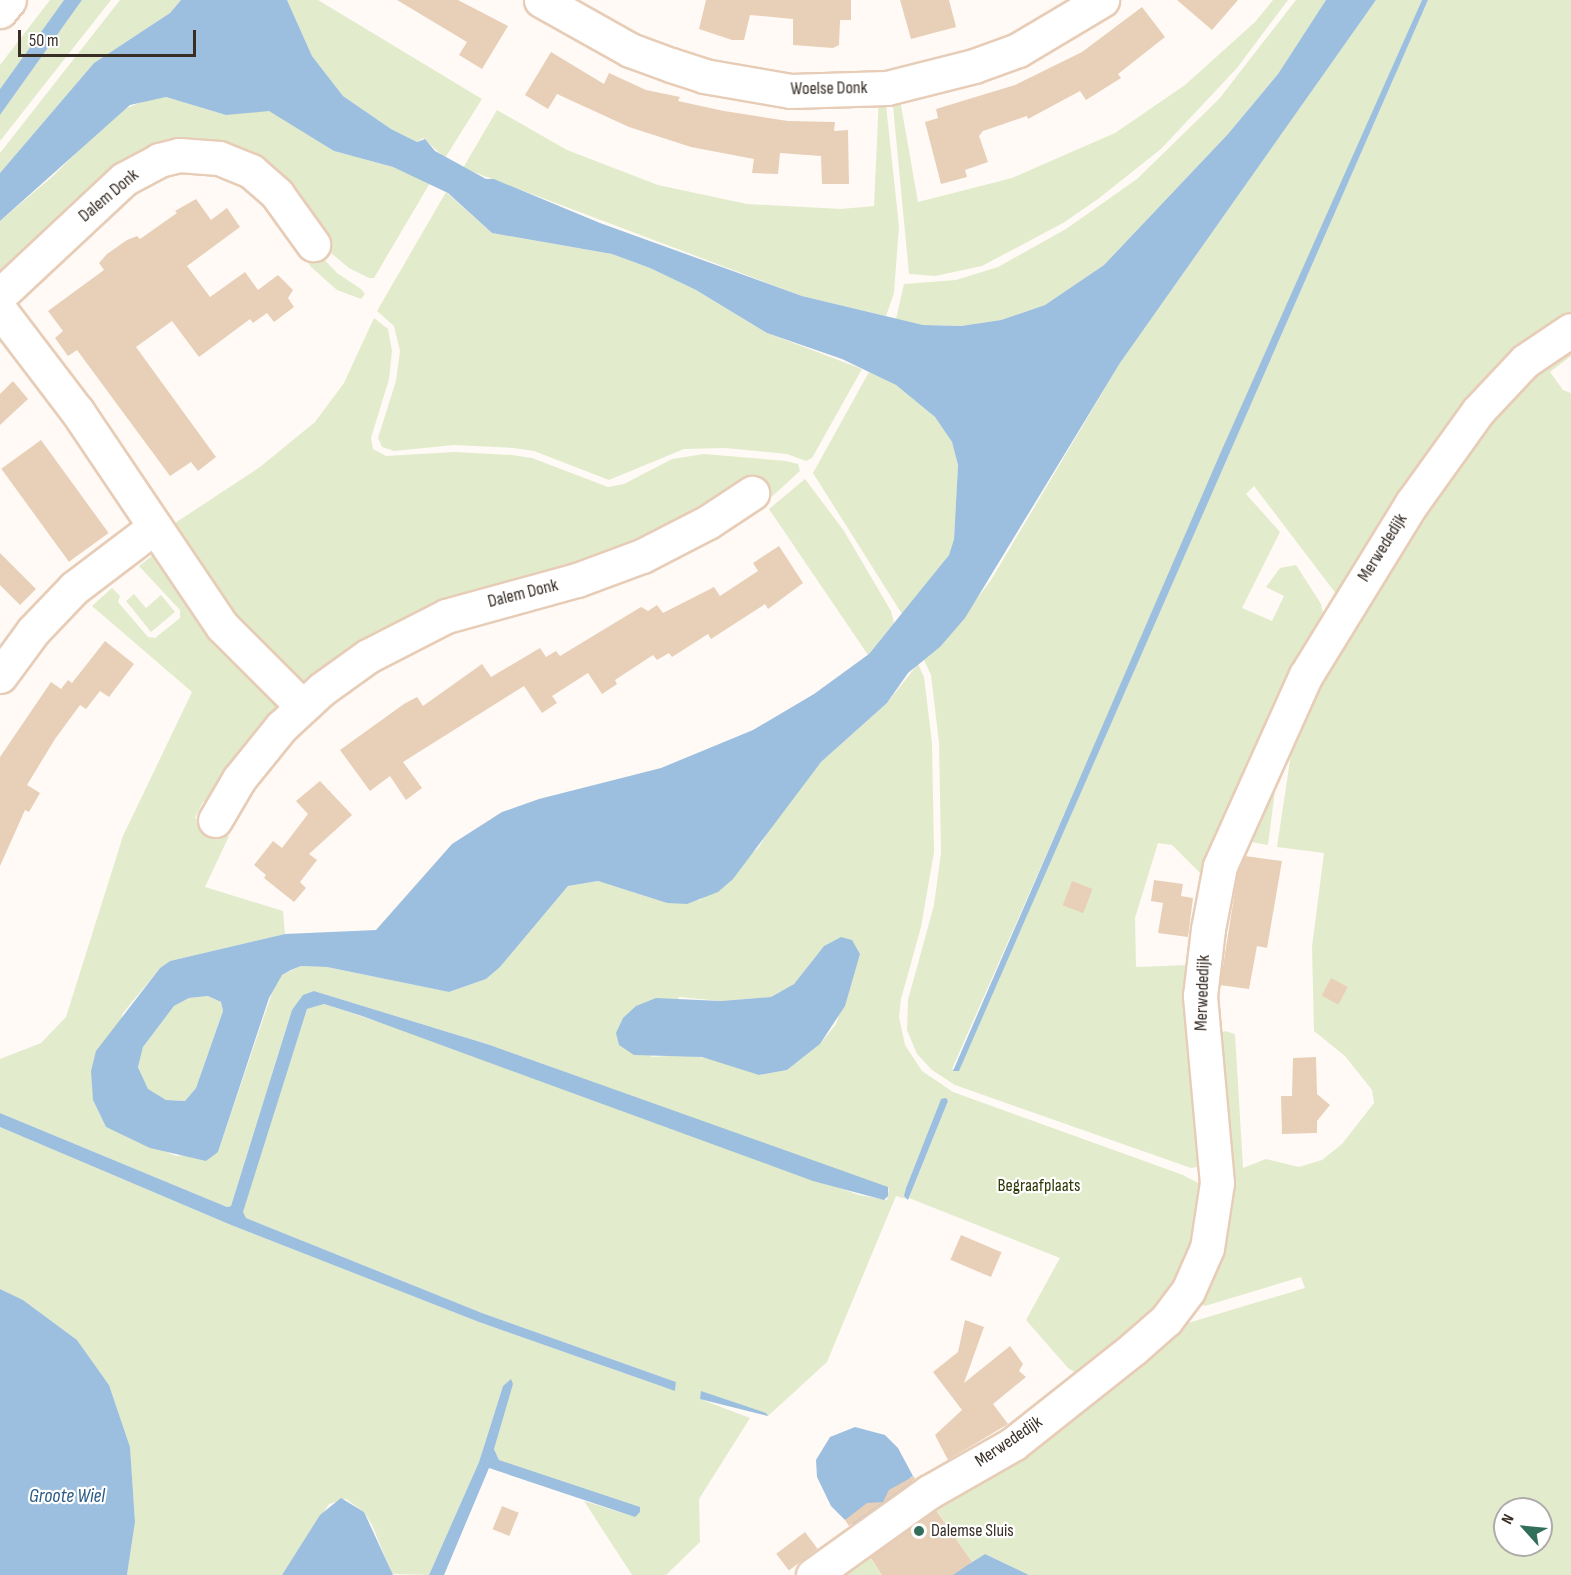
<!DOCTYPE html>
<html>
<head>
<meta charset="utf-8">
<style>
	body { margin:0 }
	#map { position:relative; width:1571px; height:1575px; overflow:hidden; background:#fffaf5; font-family:"Sofia Sans Condensed",sans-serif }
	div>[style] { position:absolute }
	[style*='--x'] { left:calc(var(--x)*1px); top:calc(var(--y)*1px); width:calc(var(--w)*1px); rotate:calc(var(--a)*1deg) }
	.green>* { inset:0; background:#e2eccc }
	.water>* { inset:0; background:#9dbfdf }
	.building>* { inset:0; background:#e8cfb8; transform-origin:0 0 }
	.roads { filter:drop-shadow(2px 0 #e7cdb7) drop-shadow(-2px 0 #e7cdb7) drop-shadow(0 2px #e7cdb7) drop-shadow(0 -2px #e7cdb7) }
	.minor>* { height:33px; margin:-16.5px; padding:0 16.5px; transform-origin:16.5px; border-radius:16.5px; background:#fff }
	.dots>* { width:16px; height:16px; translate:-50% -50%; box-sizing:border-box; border:3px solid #fff; border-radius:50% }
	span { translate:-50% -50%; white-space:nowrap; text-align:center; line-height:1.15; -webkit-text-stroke:4.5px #fff; paint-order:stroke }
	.street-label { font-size:18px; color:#382e26 }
	.park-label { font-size:18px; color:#2d3807 }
	.poi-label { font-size:18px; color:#382e26 }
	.left { translate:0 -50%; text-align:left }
	.water-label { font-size:20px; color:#295b85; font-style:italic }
	.north { position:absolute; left:1493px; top:1497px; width:60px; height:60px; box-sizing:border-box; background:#fff; border:2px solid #afaba8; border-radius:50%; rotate:297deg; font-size:16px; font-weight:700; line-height:24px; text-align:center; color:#382e26 }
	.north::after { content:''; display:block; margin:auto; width:21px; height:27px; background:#326f5a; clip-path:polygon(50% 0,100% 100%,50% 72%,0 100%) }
	.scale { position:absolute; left:18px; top:30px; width:178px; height:27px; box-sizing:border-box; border:3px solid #382e26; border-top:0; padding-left:8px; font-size:18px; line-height:21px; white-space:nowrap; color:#382e26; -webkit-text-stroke:4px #fff; paint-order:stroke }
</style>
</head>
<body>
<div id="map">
	<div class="green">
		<i style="clip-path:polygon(50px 0,64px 0,0 89px,0 65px)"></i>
		<i style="clip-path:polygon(82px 0,111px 0,0 141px,0 115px)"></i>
		<i style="clip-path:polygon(120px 0,181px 0,170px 13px,94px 63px,0 173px,0 153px)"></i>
		<i style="clip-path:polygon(287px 0,318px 0,482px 99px,445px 158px,423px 138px,417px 142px,391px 129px,343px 96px,312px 56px)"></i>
		<i style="clip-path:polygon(1273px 0,1288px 0,1237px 68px,1161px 149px,1098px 199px,1063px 223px,982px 266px,935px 276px,909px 274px,892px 95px,899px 94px,918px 202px,1012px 178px,1115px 133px,1185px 85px,1255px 22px)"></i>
		<i style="clip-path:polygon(1296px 0,1326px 0,1278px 74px,1228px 134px,1104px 265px,1045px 305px,1001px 320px,961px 326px,923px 325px,896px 319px,904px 284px,956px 280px,998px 267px,1066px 229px,1137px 179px,1219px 99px)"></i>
		<i style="clip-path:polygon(1376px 0,1422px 0,952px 1069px,959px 1070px,1428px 0,1571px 0,1571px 321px,1337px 595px,1254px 486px,1246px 494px,1280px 532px,1242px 608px,1272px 621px,1284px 596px,1266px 587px,1280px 568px,1296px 565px,1321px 604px,1324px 617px,1201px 874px,1172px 845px,1158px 843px,1135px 918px,1136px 967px,1189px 965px,1203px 1166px,1191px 1168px,955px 1085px,932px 1070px,917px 1054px,907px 1030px,908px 1000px,934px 905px,941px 853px,939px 743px,931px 675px,924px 660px,940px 647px,991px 580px,1120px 363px)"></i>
		<i style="clip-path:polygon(879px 96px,885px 96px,899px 226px,894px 293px,886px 316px,802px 296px,463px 168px,497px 110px,567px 150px,658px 185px,747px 204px,841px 209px,874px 206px)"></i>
		<i style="clip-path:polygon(166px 97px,226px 115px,261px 109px,276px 113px,334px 151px,393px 167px,430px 183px,374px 278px,369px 278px,349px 268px,331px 253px,300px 209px,200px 146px,0 272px,0 221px,53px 176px,117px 112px,152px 98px)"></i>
		<i style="clip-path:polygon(446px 192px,492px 233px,612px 254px,650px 268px,696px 290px,767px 333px,862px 369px,812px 458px,806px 461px,787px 454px,725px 448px,684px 449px,609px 480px,534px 451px,513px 448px,454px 445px,394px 451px,382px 447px,378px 438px,396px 381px,400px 351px,394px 326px,377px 311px)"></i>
		<i style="clip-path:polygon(316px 251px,337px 273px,361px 289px,365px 294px,361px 299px,337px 290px,311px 267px,303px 256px)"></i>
		<i style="clip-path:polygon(374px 318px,388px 329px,392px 351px,389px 379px,371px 438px,373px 449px,386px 456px,454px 452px,512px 455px,532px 458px,608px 487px,624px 484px,672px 459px,704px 454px,786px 461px,798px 464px,800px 471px,765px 503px,748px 477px,702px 515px,300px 682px,239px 622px,172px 525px,260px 467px,315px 422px,344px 383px)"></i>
		<i style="clip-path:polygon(evenodd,1571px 338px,1571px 356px,1550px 372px,1563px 390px,1571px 393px,1571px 1575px,1029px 1575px,985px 1554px,972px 1562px,933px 1505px,1178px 1326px,1305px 1288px,1301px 1277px,1205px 1306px,1197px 1301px,1216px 1036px,1225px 1031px,1235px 1034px,1243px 1168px,1266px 1159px,1299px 1167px,1322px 1160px,1342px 1144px,1374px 1103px,1372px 1090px,1345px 1056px,1314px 1031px,1312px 947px,1324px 853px,1277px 847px,1296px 720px,1477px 426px,1571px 338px,1505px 1509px,1541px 1509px,1541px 1545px,1505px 1545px,1505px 1509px)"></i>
		<i style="clip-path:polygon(869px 372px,896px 385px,935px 417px,952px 442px,958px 465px,954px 539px,949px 555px,902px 614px,813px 473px)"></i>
		<i style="clip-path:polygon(805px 479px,844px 531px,891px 611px,894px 623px,868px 655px,769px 509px)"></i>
		<i style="clip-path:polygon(evenodd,158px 551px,278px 701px,279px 708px,214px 800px,203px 802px,195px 818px,229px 836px,205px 887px,283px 911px,285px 934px,170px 961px,160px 968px,123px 1013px,93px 1100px,106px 1127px,176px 1156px,218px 1152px,275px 984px,282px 975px,301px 966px,327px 967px,449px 992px,486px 979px,500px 967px,568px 886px,598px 881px,667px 903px,700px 900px,758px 848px,791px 797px,821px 762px,887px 703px,918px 664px,924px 677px,932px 743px,934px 852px,921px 927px,901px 999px,899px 1017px,905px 1045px,922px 1071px,953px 1092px,1183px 1175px,1202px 1185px,1206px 1200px,1176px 1292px,1078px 1374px,1068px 1368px,1026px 1320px,1060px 1258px,909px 1198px,948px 1101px,941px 1099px,906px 1188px,906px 1199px,896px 1196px,827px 1362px,768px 1416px,700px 1399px,750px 1418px,699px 1499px,700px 1542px,666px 1575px,632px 1575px,584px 1501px,635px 1517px,499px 1460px,494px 1449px,503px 1386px,479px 1462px,429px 1575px,392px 1574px,372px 1525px,364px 1512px,346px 1499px,329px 1504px,282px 1575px,127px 1575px,135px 1522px,130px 1447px,109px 1385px,77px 1340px,23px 1300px,0 1289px,0 1127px,231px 1225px,479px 1322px,675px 1391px,676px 1382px,482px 1313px,246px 1218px,242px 1212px,307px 1009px,324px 1004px,397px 1028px,859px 1195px,887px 1200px,889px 1189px,490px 1045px,314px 991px,292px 1010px,231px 1206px,227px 1207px,0 1113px,0 1059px,41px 1043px,66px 1017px,123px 836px,192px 692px,92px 606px,112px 588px,120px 596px,118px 602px,148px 637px,155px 638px,180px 618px,180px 610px,139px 566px,158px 551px,841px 937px,860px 954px,836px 1024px,820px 1044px,787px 1070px,759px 1075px,718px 1060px,685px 1055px,651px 1057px,679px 997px,721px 1001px,771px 997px,794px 984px,824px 946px,841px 937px)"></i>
		<i style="clip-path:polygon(134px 594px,146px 608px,161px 595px,175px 612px,151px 632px,126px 601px)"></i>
		<i style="clip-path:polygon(1280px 752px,1268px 845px,1240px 840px)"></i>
		<i style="clip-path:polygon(208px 996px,221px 1002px,223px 1011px,196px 1088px,185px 1101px,166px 1100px,148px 1090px,138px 1066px,143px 1047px,174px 1006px,189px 998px)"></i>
		<i style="clip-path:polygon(864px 1549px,882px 1575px,826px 1575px)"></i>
	</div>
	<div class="water">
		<i style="clip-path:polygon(64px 0,82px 0,0 115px,0 89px)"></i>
		<i style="clip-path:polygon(evenodd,181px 0,287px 0,312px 56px,343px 96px,391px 129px,417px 142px,425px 139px,435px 151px,486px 179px,494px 179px,600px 223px,802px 296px,923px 325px,961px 326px,1001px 320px,1045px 305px,1104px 265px,1228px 134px,1278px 74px,1326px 0,1376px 0,1120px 363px,965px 618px,940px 647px,908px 673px,887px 703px,821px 762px,733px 879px,718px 892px,687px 904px,667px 903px,598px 881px,568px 886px,500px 967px,486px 979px,449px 992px,327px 967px,301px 966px,291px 970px,282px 975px,269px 998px,218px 1152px,206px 1161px,150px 1148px,106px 1127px,93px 1100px,91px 1071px,96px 1051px,160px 968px,170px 961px,285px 934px,376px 930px,452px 844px,502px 812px,539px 799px,661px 768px,753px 730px,814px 694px,869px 654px,949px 555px,954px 539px,958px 465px,952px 442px,935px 417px,896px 385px,842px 359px,767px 333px,696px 290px,650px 268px,612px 254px,492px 233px,448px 193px,393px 167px,334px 151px,269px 111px,226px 115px,166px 97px,130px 105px,0 221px,0 173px,94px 63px,170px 13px,181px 0,208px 996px,221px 1002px,223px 1011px,196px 1088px,185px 1101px,166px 1100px,148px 1089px,138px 1067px,143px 1047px,174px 1006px,189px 998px,208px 996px)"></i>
		<i style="clip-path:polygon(1422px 0,1428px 0,959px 1071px,953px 1071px,1220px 454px)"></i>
		<i style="clip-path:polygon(841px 937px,852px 940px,860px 954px,845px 1006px,820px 1044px,787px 1070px,759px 1075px,702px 1057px,634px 1055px,619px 1045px,616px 1033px,623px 1018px,636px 1006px,656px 998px,721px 1001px,771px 997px,794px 984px,824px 946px)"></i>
		<i style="clip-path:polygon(314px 991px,490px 1045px,888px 1187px,888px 1196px,884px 1200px,813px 1181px,362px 1016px,324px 1004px,307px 1009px,243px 1212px,246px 1218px,482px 1313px,676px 1382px,675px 1391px,479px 1322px,231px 1225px,0 1127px,0 1113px,227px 1207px,231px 1206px,292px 1010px,303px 995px)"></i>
		<i style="clip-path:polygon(946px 1098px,948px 1101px,908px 1200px,904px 1196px,906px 1188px,941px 1099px)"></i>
		<i style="clip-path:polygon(0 1289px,23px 1300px,77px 1340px,109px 1385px,130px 1447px,135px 1522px,127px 1575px,0 1575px)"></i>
		<i style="clip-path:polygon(511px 1379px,513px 1384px,494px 1449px,499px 1460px,640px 1507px,640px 1512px,635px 1517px,489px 1468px,444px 1575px,429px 1575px,479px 1462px,503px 1386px)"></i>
		<i style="clip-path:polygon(701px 1391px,766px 1413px,768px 1416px,700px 1399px)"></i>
		<i style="clip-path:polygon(855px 1427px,885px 1435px,898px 1448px,913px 1476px,910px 1478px,969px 1564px,985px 1554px,1029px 1575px,885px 1575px,849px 1519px,845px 1520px,831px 1506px,817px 1477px,816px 1460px,830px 1437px)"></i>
		<i style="clip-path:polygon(341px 1498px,364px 1512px,393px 1575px,282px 1575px,320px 1515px)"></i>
	</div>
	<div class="building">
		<i style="clip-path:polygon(397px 0,458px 0,508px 26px,482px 69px,459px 55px,467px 42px)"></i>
		<i style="clip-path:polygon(706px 0,851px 0,851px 20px,840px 20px,839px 45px,833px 48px,793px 45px,793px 19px,750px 15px,744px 40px,732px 40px,699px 29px)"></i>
		<i style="clip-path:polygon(900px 0,949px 0,956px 27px,911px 39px)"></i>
		<i style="clip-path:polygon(1177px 0,1238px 0,1212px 30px)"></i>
		<i style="clip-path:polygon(1142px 7px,1165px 37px,1118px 74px,1121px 78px,1086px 100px,1080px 91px,1028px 119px,1027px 116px,983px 131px,979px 136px,988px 162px,965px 170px,967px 177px,941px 184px,925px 122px,938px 118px,936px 109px,1015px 85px,1082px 52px)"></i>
		<i style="clip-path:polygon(551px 52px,604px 84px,609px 73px,646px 90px,680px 97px,678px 101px,724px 111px,788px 121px,835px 122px,834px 131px,848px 130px,849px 184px,822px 184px,821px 156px,780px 153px,778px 174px,752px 173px,754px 159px,691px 147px,629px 127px,557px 94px,548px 109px,525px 95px)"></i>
		<i style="clip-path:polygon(196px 199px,211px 220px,227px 208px,240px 227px,187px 266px,210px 297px,245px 272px,258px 290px,278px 275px,293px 290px,288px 298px,294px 307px,274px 322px,267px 313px,253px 323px,250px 319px,199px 357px,172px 321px,136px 347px,216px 457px,198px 471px,191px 462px,170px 476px,77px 350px,68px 356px,55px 338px,63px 331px,48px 311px,104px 270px,99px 263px,107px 254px,127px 240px,137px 236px,140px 239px,177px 213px,175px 211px)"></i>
		<i style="clip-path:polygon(13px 381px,28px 399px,0 425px,0 394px)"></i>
		<i style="left:41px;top:440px;width:115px;height:49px;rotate:54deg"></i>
		<i style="clip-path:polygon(779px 546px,803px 583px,768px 609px,765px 604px,711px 639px,708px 634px,672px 657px,669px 653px,657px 660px,653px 655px,615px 680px,617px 684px,602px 694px,588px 673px,552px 696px,557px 703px,542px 713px,524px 686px,403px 762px,422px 788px,406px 800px,390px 776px,370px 791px,340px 750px,404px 704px,417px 697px,423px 706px,482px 664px,491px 677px,540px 648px,546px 657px,556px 651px,560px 656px,641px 607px,648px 611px,657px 605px,663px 613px,714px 587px,720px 596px,758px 571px,753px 563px)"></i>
		<i style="clip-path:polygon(0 553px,36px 589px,20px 605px,0 585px)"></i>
		<i style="clip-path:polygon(105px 641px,134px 664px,109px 697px,100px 691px,86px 709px,80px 705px,55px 739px,27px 785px,40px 793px,29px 812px,25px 810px,0 866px,0 757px,51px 682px,61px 689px,68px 680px,72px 683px)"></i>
		<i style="clip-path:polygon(320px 781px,352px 815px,309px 854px,317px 860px,300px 882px,306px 888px,294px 902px,264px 878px,266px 875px,254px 865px,273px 841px,282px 848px,308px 814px,296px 801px)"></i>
		<i style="clip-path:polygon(1245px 856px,1282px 861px,1267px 948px,1257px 946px,1249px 989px,1220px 985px,1238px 872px)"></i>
		<i style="clip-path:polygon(1154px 880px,1183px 884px,1181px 896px,1193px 898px,1188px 937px,1158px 933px,1163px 903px,1151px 901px)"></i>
		<i style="left:1072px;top:881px;width:22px;height:26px;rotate:21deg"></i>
		<i style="left:1331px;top:978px;width:19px;height:20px;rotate:28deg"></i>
		<i style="clip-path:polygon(1316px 1057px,1317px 1094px,1330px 1105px,1317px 1121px,1317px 1133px,1282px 1134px,1281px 1096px,1292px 1096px,1293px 1058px)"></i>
		<i style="left:961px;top:1235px;width:44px;height:27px;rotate:23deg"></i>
		<i style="clip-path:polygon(965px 1320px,984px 1327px,964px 1383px,1010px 1346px,1023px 1364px,1019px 1371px,1026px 1377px,993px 1404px,1008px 1424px,948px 1460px,935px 1435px,962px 1410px,933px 1372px,958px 1352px)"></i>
		<i style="clip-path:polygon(914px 1476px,915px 1479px,883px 1502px,889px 1490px)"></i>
		<i style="clip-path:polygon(883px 1502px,849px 1526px,845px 1520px,867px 1503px)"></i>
		<i style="left:502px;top:1506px;width:18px;height:25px;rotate:22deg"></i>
		<i style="clip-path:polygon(936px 1510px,972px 1562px,953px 1575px,882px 1575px,870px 1557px)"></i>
		<i style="left:805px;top:1532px;width:21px;height:36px;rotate:53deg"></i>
	</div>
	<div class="roads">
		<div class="minor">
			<i style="--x:541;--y:0;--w:102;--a:29.3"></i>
			<i style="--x:630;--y:50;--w:44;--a:20.1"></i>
			<i style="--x:671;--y:65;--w:35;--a:18"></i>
			<i style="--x:704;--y:76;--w:88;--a:9.8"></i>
			<i style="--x:791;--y:91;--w:96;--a:-1.8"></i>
			<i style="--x:887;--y:88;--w:90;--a:-14.2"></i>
			<i style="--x:974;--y:66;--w:47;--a:-20"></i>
			<i style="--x:1018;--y:50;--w:98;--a:-30.8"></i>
			<i style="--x:0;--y:11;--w:14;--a:-51"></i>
			<i style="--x:0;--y:295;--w:170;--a:-43.1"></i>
			<i style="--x:124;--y:179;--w:40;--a:-28"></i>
			<i style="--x:159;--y:160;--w:21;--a:-14"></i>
			<i style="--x:179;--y:155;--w:40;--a:4.3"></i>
			<i style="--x:219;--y:158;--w:35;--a:22"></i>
			<i style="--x:251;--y:171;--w:35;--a:41"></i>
			<i style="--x:277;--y:194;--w:62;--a:54.2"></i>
			<i style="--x:0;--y:310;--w:127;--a:52.7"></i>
			<i style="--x:77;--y:411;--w:259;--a:56"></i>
			<i style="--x:222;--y:626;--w:113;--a:45"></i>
			<i style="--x:0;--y:676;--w:56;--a:-53.7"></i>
			<i style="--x:33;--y:631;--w:59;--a:-46.4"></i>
			<i style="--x:74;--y:588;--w:99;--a:-37.2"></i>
			<i style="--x:215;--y:820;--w:48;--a:-59.7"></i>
			<i style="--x:239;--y:779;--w:67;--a:-51.1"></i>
			<i style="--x:281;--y:727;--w:56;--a:-42.8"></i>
			<i style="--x:322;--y:689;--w:57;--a:-35.7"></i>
			<i style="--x:368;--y:656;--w:88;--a:-27.1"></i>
			<i style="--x:446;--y:616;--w:136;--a:-15.4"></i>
			<i style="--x:577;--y:580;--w:69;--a:-20.3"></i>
			<i style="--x:642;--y:556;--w:74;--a:-27.3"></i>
			<i style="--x:708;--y:522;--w:53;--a:-33.4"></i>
			<i style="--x:813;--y:1575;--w:143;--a:-35.6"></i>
			<i style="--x:929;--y:1492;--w:97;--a:-29.7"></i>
			<i style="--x:1013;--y:1444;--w:154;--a:-38.4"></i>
			<i style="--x:1134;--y:1348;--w:43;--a:-41.2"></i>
			<i style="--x:1166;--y:1320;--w:36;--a:-53"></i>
			<i style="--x:1188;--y:1291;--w:47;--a:-66.2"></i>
			<i style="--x:1207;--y:1248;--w:66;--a:-81.3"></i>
			<i style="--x:1217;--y:1183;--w:188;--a:-95.2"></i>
			<i style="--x:1200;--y:996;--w:67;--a:-83.2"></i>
			<i style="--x:1208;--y:929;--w:64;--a:-79.2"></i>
			<i style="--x:1220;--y:866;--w:209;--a:-65.8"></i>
			<i style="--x:1306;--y:675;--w:202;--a:-58.4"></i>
			<i style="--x:1412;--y:503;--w:113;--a:-54.3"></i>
			<i style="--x:1478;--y:411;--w:69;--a:-46.8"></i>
			<i style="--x:1525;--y:361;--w:55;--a:-34"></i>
		</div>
	</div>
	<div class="dots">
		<i style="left:919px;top:1531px;background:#326f5a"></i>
	</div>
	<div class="street-label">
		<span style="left:829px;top:89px;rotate:-1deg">Woelse Donk</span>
		<span style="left:109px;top:196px;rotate:-40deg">Dalem Donk</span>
		<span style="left:1383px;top:548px;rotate:-58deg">Merwededijk</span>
		<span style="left:523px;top:594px;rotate:-14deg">Dalem Donk</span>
		<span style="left:1203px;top:993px;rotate:-88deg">Merwededijk</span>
		<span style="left:1009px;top:1442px;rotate:-34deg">Merwededijk</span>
	</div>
	<div class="park-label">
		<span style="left:1039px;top:1186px">Begraafplaats</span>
	</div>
	<div class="poi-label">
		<span class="left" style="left:931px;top:1531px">Dalemse Sluis</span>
	</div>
	<div class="water-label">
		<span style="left:67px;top:1496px">Groote Wiel</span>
	</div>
	<div class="north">N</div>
	<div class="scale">50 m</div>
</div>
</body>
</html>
